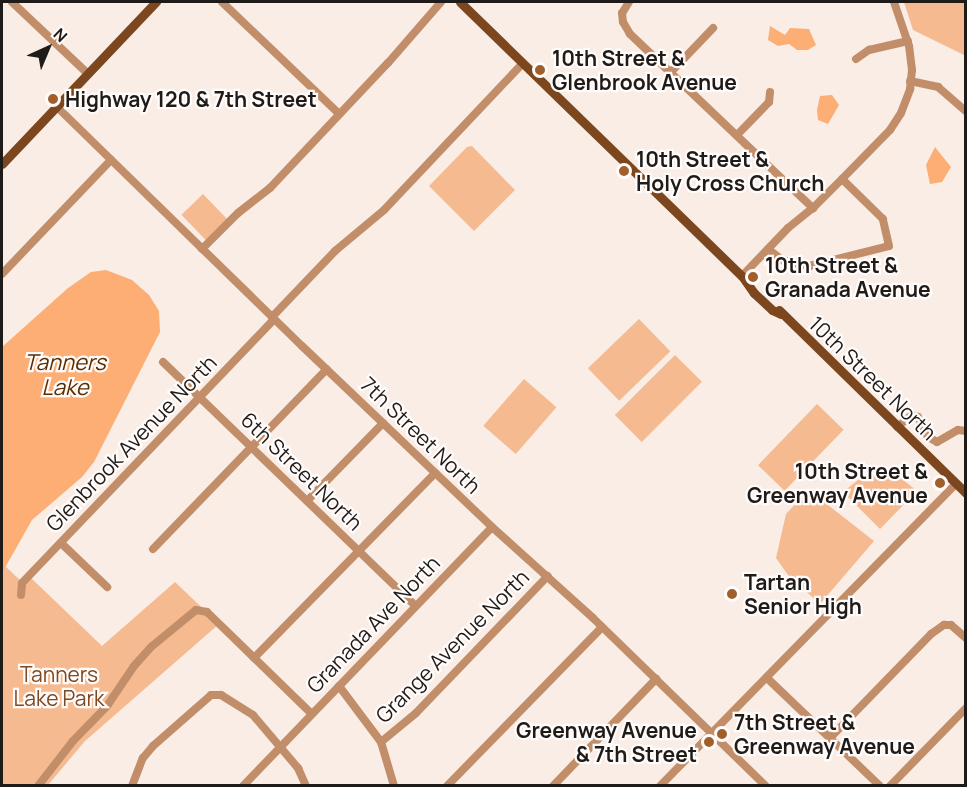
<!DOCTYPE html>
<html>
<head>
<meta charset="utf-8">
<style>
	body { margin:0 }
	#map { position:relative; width:967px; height:787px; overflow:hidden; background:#f9ede5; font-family:Manrope,sans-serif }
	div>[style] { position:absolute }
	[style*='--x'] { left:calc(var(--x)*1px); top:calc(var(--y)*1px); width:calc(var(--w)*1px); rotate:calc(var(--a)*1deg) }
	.green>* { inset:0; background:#f5ba90; transform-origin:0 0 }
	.water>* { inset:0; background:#fdae75 }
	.minor>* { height:8px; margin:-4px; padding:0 4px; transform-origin:4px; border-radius:4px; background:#c28e6a }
	.major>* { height:9px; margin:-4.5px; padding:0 4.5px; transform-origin:4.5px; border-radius:4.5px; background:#7c471e }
	.dots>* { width:16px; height:16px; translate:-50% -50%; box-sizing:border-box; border:3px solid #fffcfb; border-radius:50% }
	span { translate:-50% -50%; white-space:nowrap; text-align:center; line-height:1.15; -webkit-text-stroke:4.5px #fffcfb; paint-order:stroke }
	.poi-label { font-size:21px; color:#1f1b18; font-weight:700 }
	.left { translate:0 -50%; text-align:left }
	.right { translate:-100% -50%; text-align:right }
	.street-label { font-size:21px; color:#1f1b18 }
	.park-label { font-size:21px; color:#7d4921 }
	.water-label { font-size:22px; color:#5d2d00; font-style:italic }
	.frame { position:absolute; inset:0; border:3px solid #1f1b18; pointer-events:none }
	.north { position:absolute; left:18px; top:18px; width:60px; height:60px; -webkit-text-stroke:4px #fffcfb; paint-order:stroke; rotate:44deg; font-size:16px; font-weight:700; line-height:24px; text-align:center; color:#1f1b18 }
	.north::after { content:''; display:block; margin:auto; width:21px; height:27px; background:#1f1b18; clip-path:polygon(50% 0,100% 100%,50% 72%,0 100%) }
</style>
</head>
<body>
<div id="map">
	<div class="green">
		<i style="clip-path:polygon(904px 2px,965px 2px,964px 55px,913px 30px)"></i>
		<i style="clip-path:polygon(472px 146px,515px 190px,474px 231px,429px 186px,467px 147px)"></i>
		<i style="left:203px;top:194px;width:35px;height:30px;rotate:46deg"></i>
		<i style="left:639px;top:319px;width:45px;height:71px;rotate:46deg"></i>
		<i style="left:675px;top:355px;width:38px;height:85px;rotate:45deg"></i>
		<i style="left:524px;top:379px;width:43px;height:62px;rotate:41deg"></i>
		<i style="left:817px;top:404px;width:37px;height:85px;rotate:44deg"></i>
		<i style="clip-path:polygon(880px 474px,901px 478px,917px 491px,880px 529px,843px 492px,858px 480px)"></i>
		<i style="clip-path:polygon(819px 498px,874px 541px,820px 604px,788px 575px,776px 558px,786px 514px,799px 500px,814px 503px)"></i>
		<i style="clip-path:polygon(5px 566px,22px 582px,29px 576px,102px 646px,175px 582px,219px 624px,85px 741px,48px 785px,2px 786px,2px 573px)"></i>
	</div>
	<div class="water">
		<i style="clip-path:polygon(770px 26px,785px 35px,790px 28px,809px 29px,816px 45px,808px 50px,797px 50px,789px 44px,778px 46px,768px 40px)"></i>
		<i style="clip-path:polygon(832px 95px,839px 105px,828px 124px,818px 120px,817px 110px,820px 96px)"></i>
		<i style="clip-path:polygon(935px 147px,951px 167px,942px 182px,930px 184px,926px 165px)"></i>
		<i style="clip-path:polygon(106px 270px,132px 280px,149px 295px,159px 311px,160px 332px,94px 462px,82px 477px,32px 520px,2px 573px,2px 347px,68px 288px,91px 272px)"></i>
	</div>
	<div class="minor">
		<i style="--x:12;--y:2;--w:103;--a:43.4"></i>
		<i style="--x:222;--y:2;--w:162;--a:43.7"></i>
		<i style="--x:629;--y:2;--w:13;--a:122"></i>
		<i style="--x:622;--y:13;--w:9;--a:84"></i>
		<i style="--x:623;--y:22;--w:14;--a:60"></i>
		<i style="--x:630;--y:34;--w:253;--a:43.6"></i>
		<i style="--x:856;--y:59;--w:16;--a:-35"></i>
		<i style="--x:869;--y:50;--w:40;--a:-13"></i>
		<i style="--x:671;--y:72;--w:61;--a:-46.3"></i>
		<i style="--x:910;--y:81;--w:29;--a:12"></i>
		<i style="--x:938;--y:87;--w:37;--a:41"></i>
		<i style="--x:56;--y:106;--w:344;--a:44.3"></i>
		<i style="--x:302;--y:346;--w:262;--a:43.6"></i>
		<i style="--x:492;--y:527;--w:136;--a:42"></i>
		<i style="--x:593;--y:618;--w:241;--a:44.2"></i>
		<i style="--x:737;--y:135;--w:46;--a:-45.9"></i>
		<i style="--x:769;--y:102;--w:10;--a:-84"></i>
		<i style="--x:202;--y:249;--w:51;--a:-45"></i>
		<i style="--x:238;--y:213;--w:41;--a:-38"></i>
		<i style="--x:270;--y:188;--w:172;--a:-46.7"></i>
		<i style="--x:388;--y:63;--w:81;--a:-49"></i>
		<i style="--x:768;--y:249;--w:18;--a:38"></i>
		<i style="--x:782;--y:260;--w:28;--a:13"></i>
		<i style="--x:809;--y:266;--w:82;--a:-14"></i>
		<i style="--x:889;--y:246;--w:28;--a:-103"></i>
		<i style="--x:883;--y:219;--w:57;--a:-135.7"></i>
		<i style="--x:2;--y:274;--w:158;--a:-46.3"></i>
		<i style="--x:742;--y:276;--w:66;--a:-46.2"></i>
		<i style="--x:788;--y:228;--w:32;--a:-39"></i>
		<i style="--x:813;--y:208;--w:41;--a:-45"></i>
		<i style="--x:842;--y:179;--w:69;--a:-45.6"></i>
		<i style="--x:890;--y:130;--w:20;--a:-57"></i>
		<i style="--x:901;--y:113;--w:26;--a:-69"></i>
		<i style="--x:910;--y:89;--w:19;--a:-84"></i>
		<i style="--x:912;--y:70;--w:24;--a:-97"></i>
		<i style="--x:909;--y:46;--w:46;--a:-108.8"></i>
		<i style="--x:272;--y:317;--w:91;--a:-46.3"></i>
		<i style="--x:335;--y:251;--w:64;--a:-39.9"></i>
		<i style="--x:384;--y:210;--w:202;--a:-46.6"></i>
		<i style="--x:163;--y:362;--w:351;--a:44"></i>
		<i style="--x:897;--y:427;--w:19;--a:-39"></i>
		<i style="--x:912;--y:415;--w:6;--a:18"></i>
		<i style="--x:918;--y:417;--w:22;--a:63"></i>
		<i style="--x:928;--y:437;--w:10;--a:29"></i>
		<i style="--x:937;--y:442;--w:24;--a:-30"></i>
		<i style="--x:958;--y:430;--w:8;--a:7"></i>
		<i style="--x:307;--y:501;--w:109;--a:-45.7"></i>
		<i style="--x:61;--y:543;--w:64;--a:43.7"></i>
		<i style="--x:153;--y:549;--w:250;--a:-46"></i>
		<i style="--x:21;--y:595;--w:12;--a:-85"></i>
		<i style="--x:22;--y:583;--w:365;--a:-46.3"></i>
		<i style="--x:254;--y:658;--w:259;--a:-45.6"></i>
		<i style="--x:767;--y:678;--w:156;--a:43.7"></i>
		<i style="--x:339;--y:686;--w:70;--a:53.1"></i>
		<i style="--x:381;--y:742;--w:46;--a:73.5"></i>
		<i style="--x:830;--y:738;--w:145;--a:-45.8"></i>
		<i style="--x:931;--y:634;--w:16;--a:-35"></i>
		<i style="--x:944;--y:625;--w:7;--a:0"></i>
		<i style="--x:951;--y:625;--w:20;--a:41"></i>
		<i style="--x:381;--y:742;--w:45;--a:-39.6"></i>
		<i style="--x:416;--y:713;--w:190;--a:-46.1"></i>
		<i style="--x:38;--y:786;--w:57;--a:-52.1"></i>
		<i style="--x:73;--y:741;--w:49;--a:-45.8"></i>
		<i style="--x:107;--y:706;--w:48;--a:-56"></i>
		<i style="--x:134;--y:666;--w:25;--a:-48"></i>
		<i style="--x:151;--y:647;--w:58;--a:-39.4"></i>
		<i style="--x:196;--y:610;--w:11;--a:10"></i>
		<i style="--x:207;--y:612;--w:146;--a:44.2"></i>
		<i style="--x:132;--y:786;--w:30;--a:-69"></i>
		<i style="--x:143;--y:758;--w:16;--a:-50"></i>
		<i style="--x:153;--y:746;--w:77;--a:-41.3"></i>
		<i style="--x:211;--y:695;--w:10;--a:0"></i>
		<i style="--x:221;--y:695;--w:38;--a:32"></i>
		<i style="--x:253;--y:715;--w:70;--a:49.7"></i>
		<i style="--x:298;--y:768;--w:20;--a:66"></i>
		<i style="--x:243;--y:786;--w:359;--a:-46.1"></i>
		<i style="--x:447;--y:786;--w:222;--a:-45.7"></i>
		<i style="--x:553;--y:786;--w:149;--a:-46.1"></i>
		<i style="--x:660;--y:786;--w:423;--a:-45.6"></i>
		<i style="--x:890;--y:786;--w:109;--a:-45.7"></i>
	</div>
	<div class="major">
		<i style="--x:460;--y:2;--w:393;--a:44.2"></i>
		<i style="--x:742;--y:276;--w:21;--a:55"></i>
		<i style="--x:754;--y:293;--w:25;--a:43"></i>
		<i style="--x:772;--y:310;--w:10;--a:24"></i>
		<i style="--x:2;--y:164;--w:224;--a:-46.5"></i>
		<i style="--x:779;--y:310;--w:262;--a:44.4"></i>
	</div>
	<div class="dots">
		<i style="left:540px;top:70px;background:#a05f2b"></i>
		<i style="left:53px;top:99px;background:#a05f2b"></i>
		<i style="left:624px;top:171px;background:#a05f2b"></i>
		<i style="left:753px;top:277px;background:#a05f2b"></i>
		<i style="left:940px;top:483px;background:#a05f2b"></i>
		<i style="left:732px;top:594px;background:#a05f2b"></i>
		<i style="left:722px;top:734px;background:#a05f2b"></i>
		<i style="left:709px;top:742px;background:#a05f2b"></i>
	</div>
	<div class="poi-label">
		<span class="left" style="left:552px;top:70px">10th Street &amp;<br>Glenbrook Avenue</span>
		<span class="left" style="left:65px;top:99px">Highway 120 &amp; 7th Street</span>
		<span class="left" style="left:636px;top:171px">10th Street &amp;<br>Holy Cross Church</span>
		<span class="left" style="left:765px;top:277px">10th Street &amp;<br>Granada Avenue</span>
		<span class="right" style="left:928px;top:483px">10th Street &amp;<br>Greenway Avenue</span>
		<span class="left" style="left:744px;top:594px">Tartan<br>Senior High</span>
		<span class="left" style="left:734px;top:734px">7th Street &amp;<br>Greenway Avenue</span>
		<span class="right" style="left:697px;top:742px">Greenway Avenue<br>&amp; 7th Street</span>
	</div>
	<div class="street-label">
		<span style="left:873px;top:378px;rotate:44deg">10th Street North</span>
		<span style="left:421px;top:435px;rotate:44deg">7th Street North</span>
		<span style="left:131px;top:443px;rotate:-46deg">Glenbrook Avenue North</span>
		<span style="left:302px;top:471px;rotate:44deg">6th Street North</span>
		<span style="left:373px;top:624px;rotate:-46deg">Granada Ave North</span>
		<span style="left:452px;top:646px;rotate:-45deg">Grange Avenue North</span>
	</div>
	<div class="park-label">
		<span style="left:59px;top:686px">Tanners<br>Lake Park</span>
	</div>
	<div class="water-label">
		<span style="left:65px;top:375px">Tanners<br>Lake</span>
	</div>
	<div class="frame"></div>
	<div class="north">N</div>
</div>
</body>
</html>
